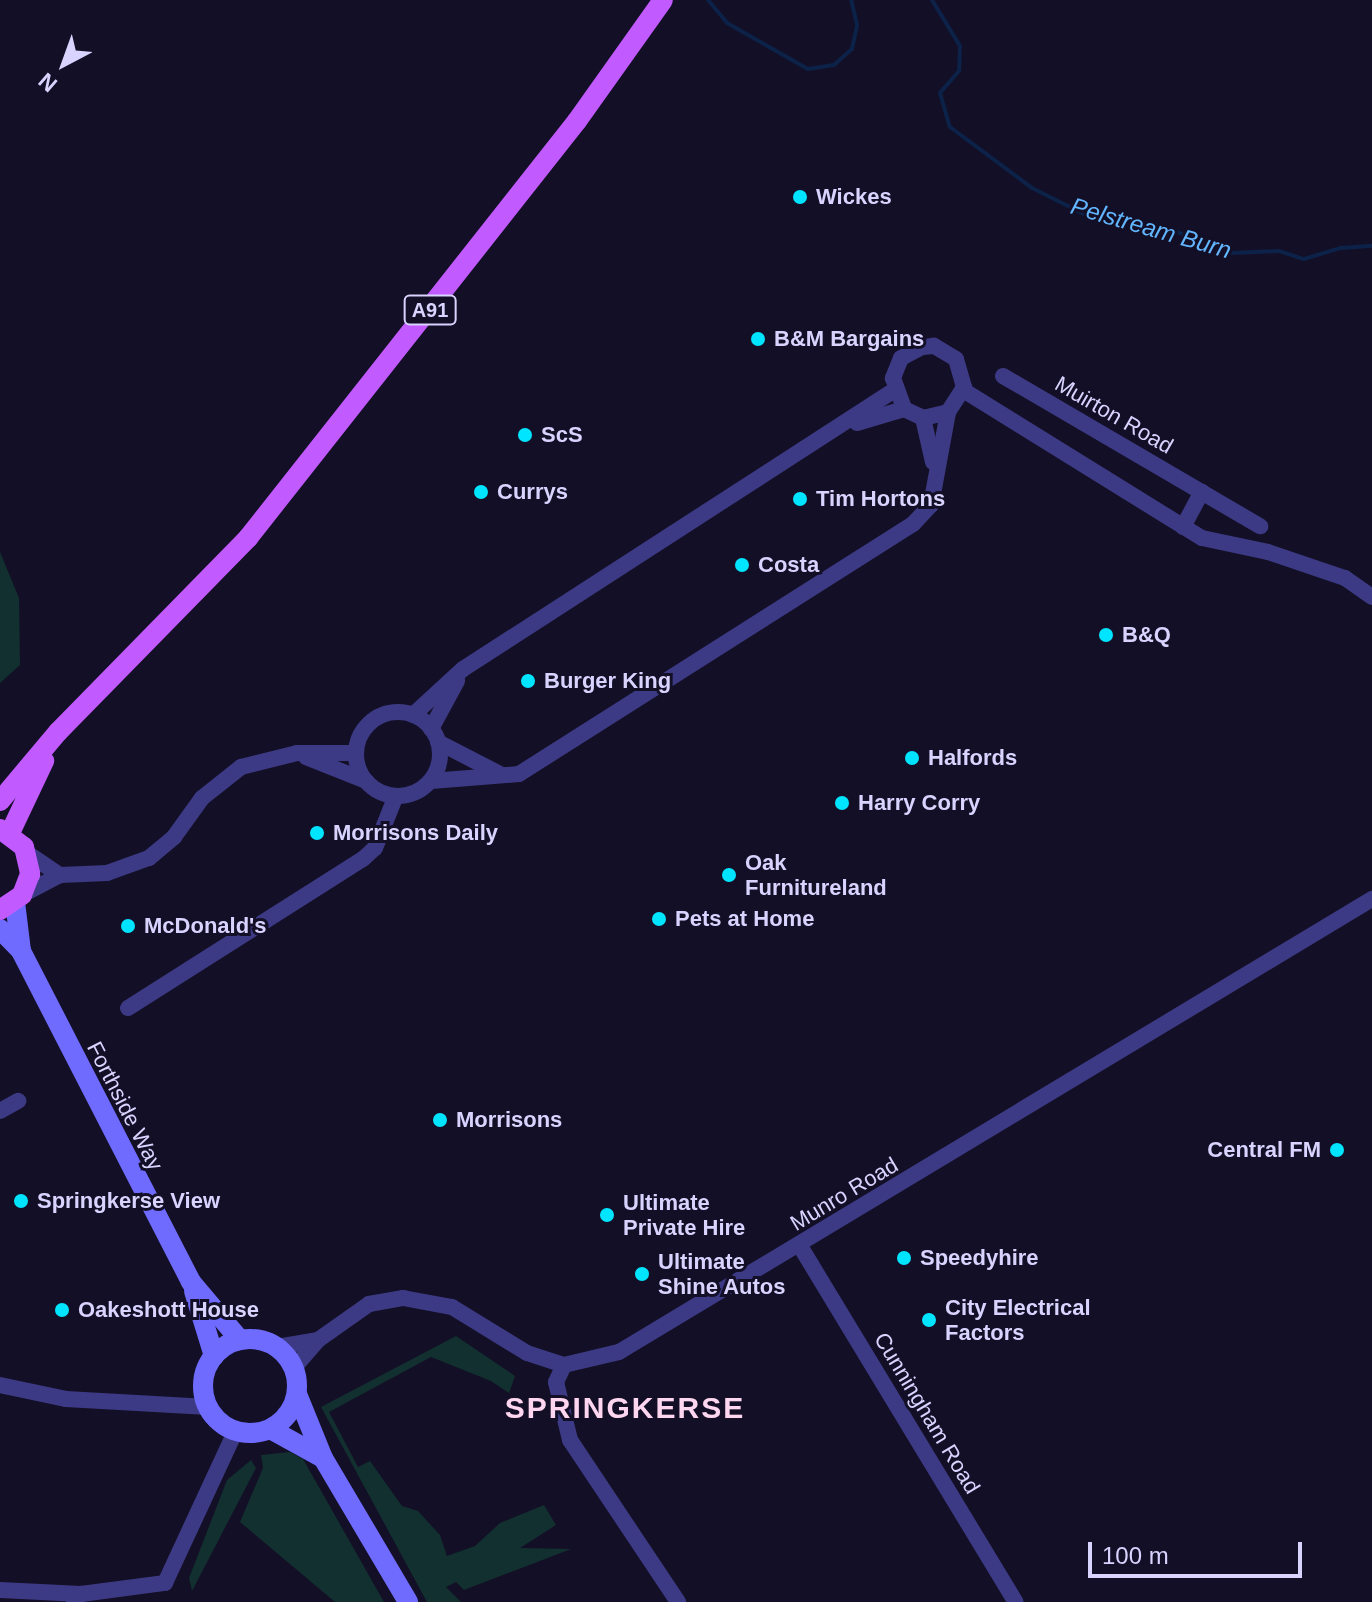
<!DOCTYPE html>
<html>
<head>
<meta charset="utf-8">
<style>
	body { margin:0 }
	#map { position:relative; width:1372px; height:1602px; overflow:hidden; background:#130f26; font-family:Arial,sans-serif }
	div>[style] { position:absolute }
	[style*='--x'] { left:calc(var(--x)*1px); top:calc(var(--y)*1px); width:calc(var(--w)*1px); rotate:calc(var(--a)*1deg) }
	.green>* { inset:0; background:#12302f }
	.stream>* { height:4px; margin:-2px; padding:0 2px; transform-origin:2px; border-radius:2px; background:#0c2248 }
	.street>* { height:16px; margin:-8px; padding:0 8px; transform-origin:8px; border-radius:8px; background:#3d3a85 }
	.street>.ring { margin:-8px; padding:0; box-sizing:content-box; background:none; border:16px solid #3d3a85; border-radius:50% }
	.secondary>* { height:20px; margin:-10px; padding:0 10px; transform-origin:10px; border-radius:10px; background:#6f6bff }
	.secondary>.ring { margin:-10px; padding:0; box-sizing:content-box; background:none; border:20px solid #6f6bff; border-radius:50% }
	.primary>* { height:20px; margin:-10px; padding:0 10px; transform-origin:10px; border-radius:10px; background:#c25bff }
	.dots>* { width:22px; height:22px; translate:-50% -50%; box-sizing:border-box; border:4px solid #130f26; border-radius:50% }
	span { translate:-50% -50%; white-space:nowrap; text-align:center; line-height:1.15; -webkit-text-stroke:6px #130f26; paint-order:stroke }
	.shield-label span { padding:2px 6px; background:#130f26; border:2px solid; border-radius:6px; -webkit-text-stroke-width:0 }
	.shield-label { font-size:20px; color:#d9d4ff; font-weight:700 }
	.poi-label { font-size:22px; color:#d9d4ff; font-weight:700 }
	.left { translate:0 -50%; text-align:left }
	.right { translate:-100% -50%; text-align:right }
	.street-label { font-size:22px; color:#d9d4ff }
	.water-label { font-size:24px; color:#62b6ff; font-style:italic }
	.district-label { font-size:30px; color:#ffd6f0; font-weight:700; letter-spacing:2px }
	.north { position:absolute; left:24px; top:24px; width:80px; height:80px; -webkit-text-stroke:6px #130f26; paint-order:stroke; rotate:221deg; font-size:22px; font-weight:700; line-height:32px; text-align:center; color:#d9d4ff }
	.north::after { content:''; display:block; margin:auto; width:28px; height:36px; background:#d9d4ff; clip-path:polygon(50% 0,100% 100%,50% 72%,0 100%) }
	.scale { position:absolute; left:1088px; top:1542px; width:214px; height:36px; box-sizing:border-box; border:4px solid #d9d4ff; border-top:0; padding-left:10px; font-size:24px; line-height:28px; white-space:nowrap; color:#d9d4ff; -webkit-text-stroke:6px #130f26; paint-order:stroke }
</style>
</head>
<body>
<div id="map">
	<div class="green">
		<i style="clip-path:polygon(0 552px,19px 598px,20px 665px,0 683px)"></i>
		<i style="clip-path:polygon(456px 1336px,515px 1376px,509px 1393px,491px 1381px,431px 1357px,329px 1412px,358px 1467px,370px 1461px,402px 1506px,418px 1511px,440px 1535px,447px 1556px,475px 1546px,500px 1523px,544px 1505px,556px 1525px,520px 1548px,571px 1549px,464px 1590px,456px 1582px,446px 1587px,461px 1602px,427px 1602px,321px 1407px)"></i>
		<i style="clip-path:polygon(290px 1452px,303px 1459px,384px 1602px,335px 1602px,240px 1522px,263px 1468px,261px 1455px)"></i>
		<i style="clip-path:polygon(251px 1460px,256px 1468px,192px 1591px,189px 1578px,227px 1480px)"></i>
	</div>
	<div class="stream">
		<i style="--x:708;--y:0;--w:30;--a:50"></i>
		<i style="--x:727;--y:23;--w:93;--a:29.6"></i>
		<i style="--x:808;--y:69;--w:26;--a:-9"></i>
		<i style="--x:834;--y:65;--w:24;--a:-42"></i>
		<i style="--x:852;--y:49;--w:25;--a:-78"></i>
		<i style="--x:857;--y:25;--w:26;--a:-103"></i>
		<i style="--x:932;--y:0;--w:54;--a:58.7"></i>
		<i style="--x:960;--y:46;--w:25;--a:92"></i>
		<i style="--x:959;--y:71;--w:29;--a:131"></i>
		<i style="--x:940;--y:93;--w:35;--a:74"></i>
		<i style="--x:950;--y:127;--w:102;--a:36.6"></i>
		<i style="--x:1032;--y:188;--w:60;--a:26.6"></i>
		<i style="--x:1086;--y:215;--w:77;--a:8.2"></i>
		<i style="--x:1162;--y:226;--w:73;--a:21.7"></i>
		<i style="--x:1230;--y:253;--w:49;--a:-2.3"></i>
		<i style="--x:1279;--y:251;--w:26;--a:18"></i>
		<i style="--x:1304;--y:259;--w:39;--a:-17"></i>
		<i style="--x:1341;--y:248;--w:31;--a:-4"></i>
	</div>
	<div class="street">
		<i style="--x:1003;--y:376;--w:298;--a:30.3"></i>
		<i style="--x:963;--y:390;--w:281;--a:31.8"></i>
		<i style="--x:1202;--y:538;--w:67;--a:12"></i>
		<i style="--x:1268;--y:552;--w:81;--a:18.7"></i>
		<i style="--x:1345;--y:578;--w:33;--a:35"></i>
		<i style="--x:923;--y:418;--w:45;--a:77.2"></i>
		<i style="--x:857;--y:423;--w:49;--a:-16.6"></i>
		<i style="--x:904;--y:409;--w:21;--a:25"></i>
		<i style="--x:923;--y:418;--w:26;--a:-13"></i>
		<i style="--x:948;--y:412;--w:30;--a:-57"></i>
		<i style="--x:964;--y:387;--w:29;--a:-106"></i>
		<i style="--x:956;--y:359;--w:26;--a:-149"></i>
		<i style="--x:934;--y:346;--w:12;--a:175"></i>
		<i style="--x:922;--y:347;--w:24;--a:152"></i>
		<i style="--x:901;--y:358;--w:22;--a:112"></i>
		<i style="--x:893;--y:378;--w:33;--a:70"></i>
		<i style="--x:1183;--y:527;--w:40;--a:-62"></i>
		<i class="ring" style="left:356px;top:712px;width:68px;height:68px"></i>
		<i style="--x:413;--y:715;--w:68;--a:-42.6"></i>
		<i style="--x:463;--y:669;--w:512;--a:-32.88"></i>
		<i style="--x:431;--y:729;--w:55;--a:-61.6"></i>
		<i style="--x:438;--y:742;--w:72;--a:27.3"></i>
		<i style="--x:306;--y:757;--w:65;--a:21.8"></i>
		<i style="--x:431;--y:781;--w:88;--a:-4.5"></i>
		<i style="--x:519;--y:774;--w:467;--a:-32.4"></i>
		<i style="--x:913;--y:524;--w:26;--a:-47"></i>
		<i style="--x:931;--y:505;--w:95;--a:-79.6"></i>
		<i style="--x:27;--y:853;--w:40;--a:34"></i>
		<i style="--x:22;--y:895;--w:43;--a:-27.8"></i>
		<i style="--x:60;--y:875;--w:47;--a:-2.4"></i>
		<i style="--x:107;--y:873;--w:45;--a:-19.7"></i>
		<i style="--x:149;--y:858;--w:33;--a:-40"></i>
		<i style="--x:174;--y:837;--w:48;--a:-54.3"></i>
		<i style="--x:202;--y:798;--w:50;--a:-38.5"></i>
		<i style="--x:241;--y:767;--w:58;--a:-14"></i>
		<i style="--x:297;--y:753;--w:59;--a:0"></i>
		<i style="--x:128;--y:1008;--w:278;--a:-32.4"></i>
		<i style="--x:363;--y:859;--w:16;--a:-43"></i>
		<i style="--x:375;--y:848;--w:54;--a:-68.2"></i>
		<i style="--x:0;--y:1111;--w:21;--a:-29"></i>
		<i style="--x:800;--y:1246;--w:416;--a:58.8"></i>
		<i style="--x:318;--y:1340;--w:62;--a:-35.2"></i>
		<i style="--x:369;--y:1304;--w:35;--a:-10"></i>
		<i style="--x:403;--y:1298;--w:50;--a:10.4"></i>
		<i style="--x:452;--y:1307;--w:88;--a:31.5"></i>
		<i style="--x:527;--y:1353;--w:39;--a:18"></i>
		<i style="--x:564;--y:1365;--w:57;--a:-13.3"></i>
		<i style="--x:619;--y:1352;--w:879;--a:-31.03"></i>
		<i style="--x:277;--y:1347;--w:42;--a:-9.7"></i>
		<i style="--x:318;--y:1340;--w:37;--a:131"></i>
		<i style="--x:564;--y:1365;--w:19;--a:115"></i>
		<i style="--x:556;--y:1382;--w:60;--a:76.4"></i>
		<i style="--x:570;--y:1440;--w:195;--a:56.3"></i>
		<i style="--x:0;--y:1385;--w:67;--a:12"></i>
		<i style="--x:66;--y:1399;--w:142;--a:3.2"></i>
		<i style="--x:0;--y:1590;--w:81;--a:2.8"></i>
		<i style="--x:74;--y:1602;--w:11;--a:-49"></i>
		<i style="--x:81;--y:1594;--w:85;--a:-7.5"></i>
		<i style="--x:165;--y:1583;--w:169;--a:-65.1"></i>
	</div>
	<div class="secondary">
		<i style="--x:15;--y:902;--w:49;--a:83"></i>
		<i style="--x:0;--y:929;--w:30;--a:46"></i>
		<i style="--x:21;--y:951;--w:372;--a:62.8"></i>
		<i style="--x:191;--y:1282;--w:76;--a:49.8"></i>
		<i style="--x:194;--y:1291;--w:68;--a:72.9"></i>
		<i class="ring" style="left:203px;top:1339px;width:74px;height:74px"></i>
		<i style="--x:297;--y:1394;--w:69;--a:67.9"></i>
		<i style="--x:323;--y:1458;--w:167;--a:59.4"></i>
		<i style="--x:272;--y:1430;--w:58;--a:28.8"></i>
	</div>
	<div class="primary">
		<i style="--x:0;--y:801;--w:90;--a:-50"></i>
		<i style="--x:58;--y:732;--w:272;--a:-45.6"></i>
		<i style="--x:248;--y:538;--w:531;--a:-51.73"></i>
		<i style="--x:577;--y:121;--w:148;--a:-54.6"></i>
		<i style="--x:0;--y:829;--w:30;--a:37"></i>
		<i style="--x:24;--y:847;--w:28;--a:77"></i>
		<i style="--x:30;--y:874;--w:22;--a:111"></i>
		<i style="--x:22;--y:895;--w:27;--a:146"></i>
		<i style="--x:10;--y:833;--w:80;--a:-64.7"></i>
	</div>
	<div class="dots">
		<i style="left:800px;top:197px;background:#00e5ff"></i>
		<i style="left:758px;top:339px;background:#00e5ff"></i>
		<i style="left:525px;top:435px;background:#00e5ff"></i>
		<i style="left:481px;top:492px;background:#00e5ff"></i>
		<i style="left:800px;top:499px;background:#00e5ff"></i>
		<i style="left:742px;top:565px;background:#00e5ff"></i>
		<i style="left:1106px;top:635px;background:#00e5ff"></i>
		<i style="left:528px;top:681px;background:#00e5ff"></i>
		<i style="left:912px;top:758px;background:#00e5ff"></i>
		<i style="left:842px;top:803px;background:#00e5ff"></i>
		<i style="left:317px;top:833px;background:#00e5ff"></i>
		<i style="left:729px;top:875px;background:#00e5ff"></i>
		<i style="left:659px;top:919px;background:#00e5ff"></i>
		<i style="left:128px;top:926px;background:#00e5ff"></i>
		<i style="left:440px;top:1120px;background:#00e5ff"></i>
		<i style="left:1337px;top:1150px;background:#00e5ff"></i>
		<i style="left:21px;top:1201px;background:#00e5ff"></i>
		<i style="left:607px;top:1215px;background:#00e5ff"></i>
		<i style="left:904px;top:1258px;background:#00e5ff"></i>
		<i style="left:642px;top:1274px;background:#00e5ff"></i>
		<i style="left:62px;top:1310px;background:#00e5ff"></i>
		<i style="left:929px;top:1320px;background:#00e5ff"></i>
	</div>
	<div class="shield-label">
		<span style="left:430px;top:310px">A91</span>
	</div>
	<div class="poi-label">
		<span class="left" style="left:816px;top:197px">Wickes</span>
		<span class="left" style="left:774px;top:339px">B&amp;M Bargains</span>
		<span class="left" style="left:541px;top:435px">ScS</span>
		<span class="left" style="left:497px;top:492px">Currys</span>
		<span class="left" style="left:816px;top:499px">Tim Hortons</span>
		<span class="left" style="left:758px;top:565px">Costa</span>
		<span class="left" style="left:1122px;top:635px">B&amp;Q</span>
		<span class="left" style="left:544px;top:681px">Burger King</span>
		<span class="left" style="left:928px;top:758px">Halfords</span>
		<span class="left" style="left:858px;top:803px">Harry Corry</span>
		<span class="left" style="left:333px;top:833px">Morrisons Daily</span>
		<span class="left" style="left:745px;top:875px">Oak<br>Furnitureland</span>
		<span class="left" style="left:675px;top:919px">Pets at Home</span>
		<span class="left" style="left:144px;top:926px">McDonald's</span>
		<span class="left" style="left:456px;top:1120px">Morrisons</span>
		<span class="right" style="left:1321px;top:1150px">Central FM</span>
		<span class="left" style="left:37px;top:1201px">Springkerse View</span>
		<span class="left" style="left:623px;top:1215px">Ultimate<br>Private Hire</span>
		<span class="left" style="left:920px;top:1258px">Speedyhire</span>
		<span class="left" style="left:658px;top:1274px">Ultimate<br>Shine Autos</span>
		<span class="left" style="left:945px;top:1320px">City Electrical<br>Factors</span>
		<span class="left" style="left:78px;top:1310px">Oakeshott House</span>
	</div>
	<div class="street-label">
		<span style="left:1114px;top:415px;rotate:30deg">Muirton Road</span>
		<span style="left:125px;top:1106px;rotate:63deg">Forthside Way</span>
		<span style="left:844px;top:1194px;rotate:-31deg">Munro Road</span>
		<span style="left:927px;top:1413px;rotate:59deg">Cunningham Road</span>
	</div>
	<div class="water-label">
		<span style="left:1151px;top:228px;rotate:16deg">Pelstream Burn</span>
	</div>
	<div class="district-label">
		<span style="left:625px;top:1408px">SPRINGKERSE</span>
	</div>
	<div class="north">N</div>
	<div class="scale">100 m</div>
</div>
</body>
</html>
